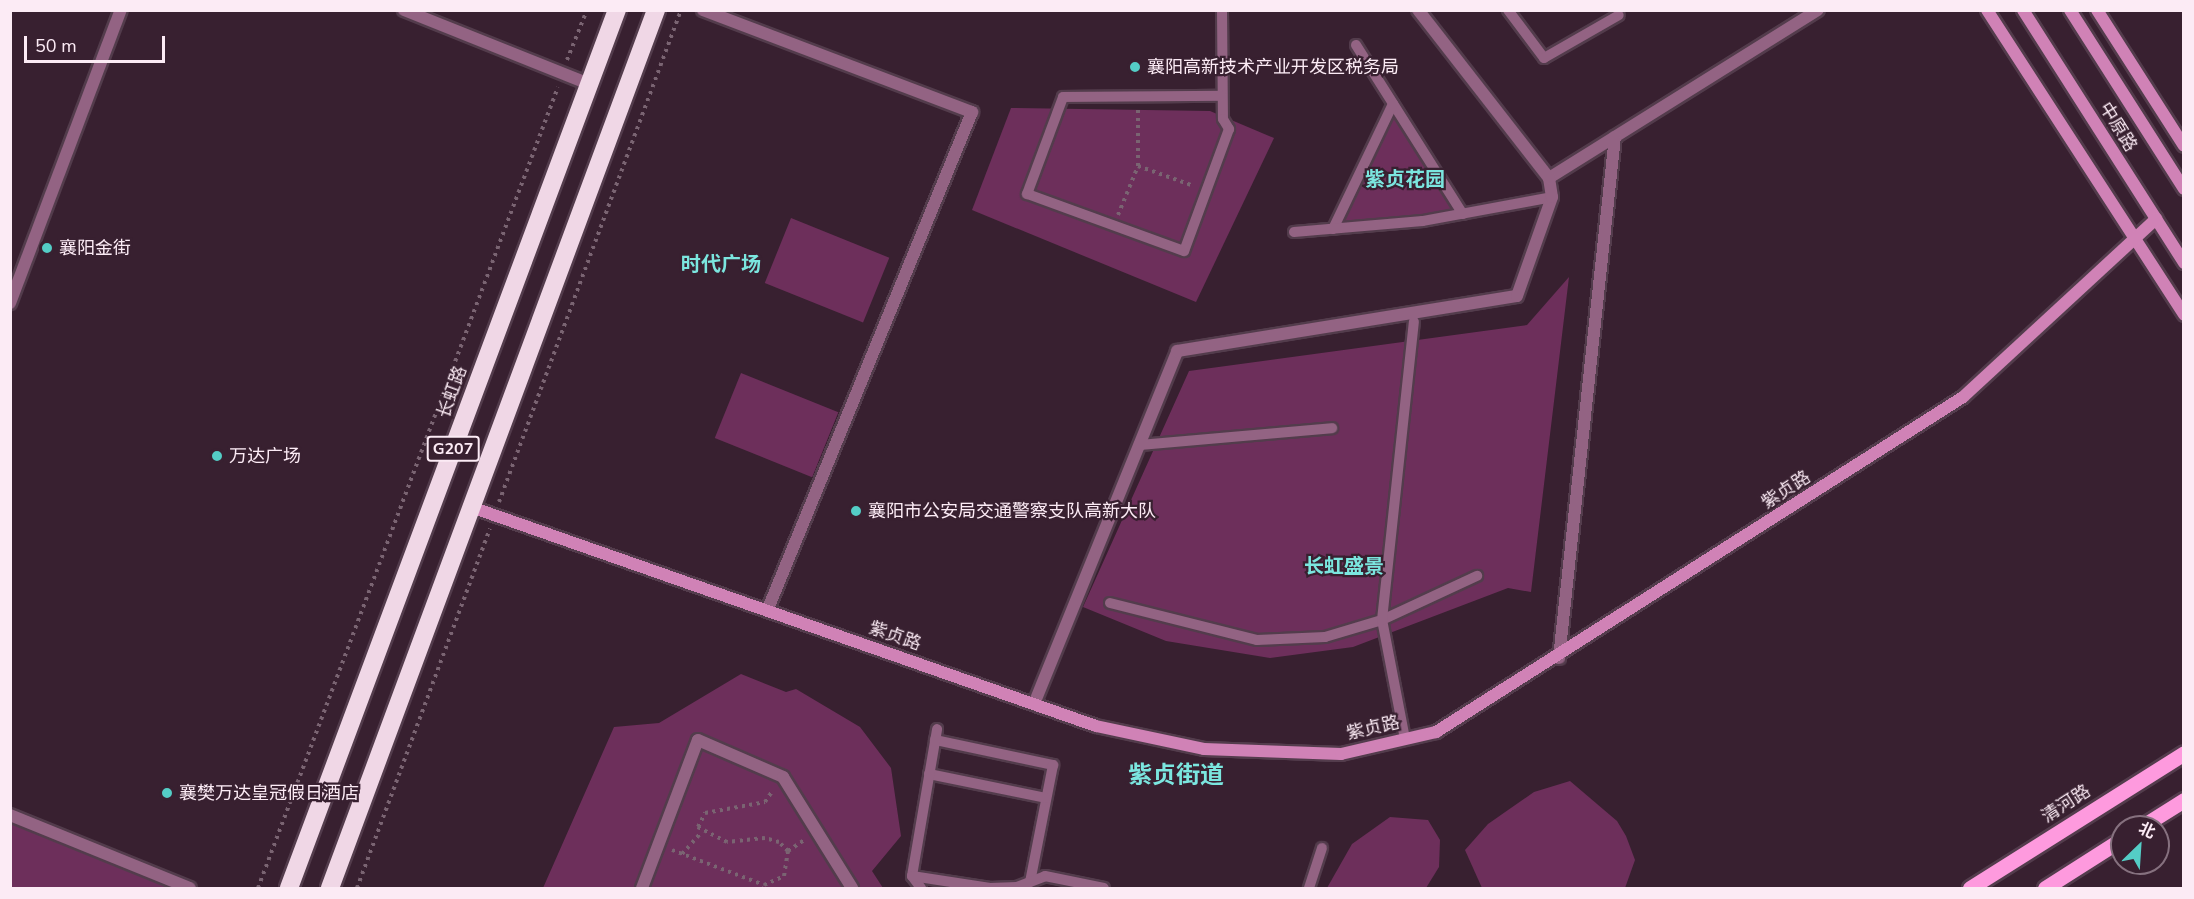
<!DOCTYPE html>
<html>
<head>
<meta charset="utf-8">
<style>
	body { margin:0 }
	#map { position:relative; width:2194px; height:899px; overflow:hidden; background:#382030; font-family:"Nunito Sans","Noto Sans SC",sans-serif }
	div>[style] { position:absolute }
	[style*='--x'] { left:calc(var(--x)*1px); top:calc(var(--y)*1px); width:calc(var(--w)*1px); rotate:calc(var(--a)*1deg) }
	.green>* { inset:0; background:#6d2f5b; transform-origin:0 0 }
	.path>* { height:4px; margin-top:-2px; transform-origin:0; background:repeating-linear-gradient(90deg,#7a6472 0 3px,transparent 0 7.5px) }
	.roads { filter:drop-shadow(2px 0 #533c4c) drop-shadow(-2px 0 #533c4c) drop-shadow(0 2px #533c4c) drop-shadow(0 -2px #533c4c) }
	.lane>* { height:10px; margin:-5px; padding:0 5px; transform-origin:5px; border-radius:5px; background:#936383 }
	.street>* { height:12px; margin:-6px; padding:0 6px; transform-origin:6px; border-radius:6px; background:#936383 }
	.secondary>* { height:12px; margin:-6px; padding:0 6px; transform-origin:6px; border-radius:6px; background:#d082b6 }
	.primary>* { height:15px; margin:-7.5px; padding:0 7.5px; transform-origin:7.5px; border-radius:7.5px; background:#fe9ade }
	.highway>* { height:18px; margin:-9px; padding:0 9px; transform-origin:9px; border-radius:9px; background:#f0d7e6 }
	.dots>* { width:16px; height:16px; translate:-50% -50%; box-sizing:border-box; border:3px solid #382030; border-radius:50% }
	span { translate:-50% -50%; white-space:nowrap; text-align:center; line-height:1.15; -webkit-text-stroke:4.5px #382030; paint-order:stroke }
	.shield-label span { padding:2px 4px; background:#382030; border:2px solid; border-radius:4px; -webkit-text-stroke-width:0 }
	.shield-label { font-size:16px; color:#fcebf5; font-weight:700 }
	.poi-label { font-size:18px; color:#fcebf5 }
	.left { translate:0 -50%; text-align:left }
	.street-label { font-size:18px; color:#fcebf5 }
	.neighbourhood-label { font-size:20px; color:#7be6df; font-weight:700 }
	.district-label { font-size:24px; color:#7be6df; font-weight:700 }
	.frame { position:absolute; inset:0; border:12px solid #fcebf5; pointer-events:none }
	.north { position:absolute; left:2110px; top:815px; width:60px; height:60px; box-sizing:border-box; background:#382030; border:2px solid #86717f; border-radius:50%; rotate:25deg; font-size:16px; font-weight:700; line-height:24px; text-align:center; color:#fcebf5 }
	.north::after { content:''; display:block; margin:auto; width:21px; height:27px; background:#54cdc6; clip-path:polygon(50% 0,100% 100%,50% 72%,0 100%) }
	.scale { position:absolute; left:24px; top:36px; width:141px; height:27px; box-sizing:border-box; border:3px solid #fcebf5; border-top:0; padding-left:8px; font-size:18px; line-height:21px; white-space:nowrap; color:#fcebf5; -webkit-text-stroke:4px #382030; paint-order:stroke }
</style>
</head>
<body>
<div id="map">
	<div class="green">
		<i style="clip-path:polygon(1393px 104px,1463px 214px,1333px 229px)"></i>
		<i style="clip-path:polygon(1011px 108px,1210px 111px,1274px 138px,1196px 302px,972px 210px)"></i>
		<i style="left:791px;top:218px;width:106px;height:70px;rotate:22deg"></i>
		<i style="clip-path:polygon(1569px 277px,1531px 592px,1508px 588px,1353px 647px,1270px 658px,1166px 641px,1083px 607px,1189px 371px,1527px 325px)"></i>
		<i style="left:741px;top:373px;width:105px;height:70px;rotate:22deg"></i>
		<i style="clip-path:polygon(741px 674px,786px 692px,796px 689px,860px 727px,891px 768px,901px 836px,872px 871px,883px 888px,543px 888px,614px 727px,659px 723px)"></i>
		<i style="clip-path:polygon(1570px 781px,1617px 821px,1626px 836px,1635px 860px,1625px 888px,1482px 888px,1465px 850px,1488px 824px,1534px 792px)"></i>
		<i style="clip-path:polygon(11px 815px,190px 888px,11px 888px)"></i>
		<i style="clip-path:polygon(1390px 817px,1428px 820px,1440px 840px,1439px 867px,1426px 888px,1327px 888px,1352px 844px)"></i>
	</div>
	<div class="path">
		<i style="--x:567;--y:60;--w:54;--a:-68.2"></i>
		<i style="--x:1138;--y:166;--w:59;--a:19.7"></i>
		<i style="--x:1118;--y:215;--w:53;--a:-67.8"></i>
		<i style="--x:1138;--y:166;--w:57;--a:-90"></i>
		<i style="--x:499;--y:502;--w:525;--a:-69.7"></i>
		<i style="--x:672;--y:850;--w:98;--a:20.8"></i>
		<i style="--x:764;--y:885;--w:22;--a:-24"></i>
		<i style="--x:784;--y:876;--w:25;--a:-81"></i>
		<i style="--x:788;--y:851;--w:13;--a:-135"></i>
		<i style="--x:779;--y:842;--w:15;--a:-164"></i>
		<i style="--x:765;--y:838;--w:38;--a:174"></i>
		<i style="--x:727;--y:842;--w:33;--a:-153"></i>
		<i style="--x:698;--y:827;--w:16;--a:-63"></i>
		<i style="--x:705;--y:813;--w:61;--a:-10.4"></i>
		<i style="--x:765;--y:802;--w:14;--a:-56"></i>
		<i style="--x:788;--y:851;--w:22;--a:-34"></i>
		<i style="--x:682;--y:854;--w:28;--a:-48"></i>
		<i style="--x:258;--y:888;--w:855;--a:-69.47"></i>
		<i style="--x:357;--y:888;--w:383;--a:-69.7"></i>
	</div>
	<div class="roads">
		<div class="lane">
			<i style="--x:1222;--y:10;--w:109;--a:89.5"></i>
			<i style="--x:1223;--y:119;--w:12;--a:59"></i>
			<i style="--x:1229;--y:129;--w:130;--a:110.2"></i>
			<i style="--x:1184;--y:251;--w:167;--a:-160"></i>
			<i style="--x:1027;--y:194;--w:103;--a:-69.6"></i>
			<i style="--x:1063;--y:97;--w:159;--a:-0.4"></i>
			<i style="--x:1508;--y:10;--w:60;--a:53.1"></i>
			<i style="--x:1544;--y:58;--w:86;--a:-29.8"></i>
			<i style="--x:1356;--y:45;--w:200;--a:57.7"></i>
			<i style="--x:1333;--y:229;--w:139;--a:-64.4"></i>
			<i style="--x:1294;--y:232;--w:129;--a:-4.9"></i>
			<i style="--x:1423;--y:221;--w:131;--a:-10.5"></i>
			<i style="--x:1139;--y:445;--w:194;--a:-5"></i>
			<i style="--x:1110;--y:603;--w:152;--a:14.1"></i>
			<i style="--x:1257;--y:640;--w:68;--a:-2.5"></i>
			<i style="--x:1325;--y:637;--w:59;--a:-16.6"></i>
			<i style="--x:1382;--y:620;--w:105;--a:-24.9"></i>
			<i style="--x:1405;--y:739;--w:121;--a:-100.9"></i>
			<i style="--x:1382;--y:620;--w:300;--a:-83.9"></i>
			<i style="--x:935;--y:740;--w:121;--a:12"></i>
			<i style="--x:1053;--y:765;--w:119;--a:101.1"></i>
			<i style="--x:929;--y:774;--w:119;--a:11.6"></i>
			<i style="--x:912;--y:876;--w:149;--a:-80.3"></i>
			<i style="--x:921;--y:888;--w:15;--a:-127"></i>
			<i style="--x:912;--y:876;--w:79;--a:8.7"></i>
			<i style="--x:990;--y:888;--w:27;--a:-2"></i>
			<i style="--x:1017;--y:887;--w:30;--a:-21"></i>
			<i style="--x:1045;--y:876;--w:60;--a:11.5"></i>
			<i style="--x:1309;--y:888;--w:42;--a:-72"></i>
		</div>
		<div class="street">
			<i style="--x:404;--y:10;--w:199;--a:21.8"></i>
			<i style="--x:703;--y:10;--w:288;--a:20.8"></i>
			<i style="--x:972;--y:112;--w:539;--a:112.33"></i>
			<i style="--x:1549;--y:178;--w:317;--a:-32"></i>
			<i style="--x:10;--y:303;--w:313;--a:-69.3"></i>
			<i style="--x:1559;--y:658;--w:524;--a:-83.87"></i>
			<i style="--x:1034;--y:704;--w:381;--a:-67.9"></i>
			<i style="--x:1177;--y:351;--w:344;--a:-9.2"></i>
			<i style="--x:1517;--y:296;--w:105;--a:-70.5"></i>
			<i style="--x:1552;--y:197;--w:19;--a:-99"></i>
			<i style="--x:1549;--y:178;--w:213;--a:-127.9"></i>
			<i style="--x:10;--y:815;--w:194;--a:22.1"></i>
			<i style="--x:642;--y:888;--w:158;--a:-69.3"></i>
			<i style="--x:698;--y:740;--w:93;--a:23.5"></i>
			<i style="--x:783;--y:777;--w:131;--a:58.1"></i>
		</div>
		<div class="secondary">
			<i style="--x:1987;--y:10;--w:363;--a:57.1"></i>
			<i style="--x:2023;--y:10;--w:300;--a:57.5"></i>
			<i style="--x:2070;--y:10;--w:212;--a:57.5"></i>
			<i style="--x:2097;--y:10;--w:161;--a:57.4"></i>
			<i style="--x:471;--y:507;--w:662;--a:19.31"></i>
			<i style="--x:1096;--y:726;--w:110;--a:12"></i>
			<i style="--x:1204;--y:749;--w:137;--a:2.1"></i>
			<i style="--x:1341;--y:754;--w:98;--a:-13"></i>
			<i style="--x:1436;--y:732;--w:624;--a:-32.44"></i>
			<i style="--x:1963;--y:397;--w:263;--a:-42.7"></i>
		</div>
		<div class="primary">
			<i style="--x:2141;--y:827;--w:51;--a:-32.1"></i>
			<i style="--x:1970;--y:888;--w:253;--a:-32.2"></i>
			<i style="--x:2045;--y:888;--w:91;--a:-32.5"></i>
		</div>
		<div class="highway">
			<i style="--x:289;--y:888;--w:937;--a:-69.52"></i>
			<i style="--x:330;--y:888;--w:937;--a:-69.63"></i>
		</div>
	</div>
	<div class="dots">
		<i style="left:1135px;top:67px;background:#54cdc6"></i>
		<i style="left:47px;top:248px;background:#54cdc6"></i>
		<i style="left:217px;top:456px;background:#54cdc6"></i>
		<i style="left:856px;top:511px;background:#54cdc6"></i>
		<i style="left:167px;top:793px;background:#54cdc6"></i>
	</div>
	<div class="shield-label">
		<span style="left:453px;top:449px">G207</span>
	</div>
	<div class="poi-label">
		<span class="left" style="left:1147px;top:67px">襄阳高新技术产业开发区税务局</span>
		<span class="left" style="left:59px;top:248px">襄阳金街</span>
		<span class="left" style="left:229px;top:456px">万达广场</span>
		<span class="left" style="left:868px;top:511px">襄阳市公安局交通警察支队高新大队</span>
		<span class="left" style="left:179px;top:793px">襄樊万达皇冠假日酒店</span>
	</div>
	<div class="street-label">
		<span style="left:2118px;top:127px;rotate:58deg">中原路</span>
		<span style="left:452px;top:392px;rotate:-70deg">长虹路</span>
		<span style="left:1786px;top:490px;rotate:-33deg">紫贞路</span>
		<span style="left:895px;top:636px;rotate:19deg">紫贞路</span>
		<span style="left:1373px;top:728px;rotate:-13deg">紫贞路</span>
		<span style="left:2066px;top:804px;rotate:-33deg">清河路</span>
	</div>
	<div class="neighbourhood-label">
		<span style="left:1405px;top:179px">紫贞花园</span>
		<span style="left:721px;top:264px">时代广场</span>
		<span style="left:1344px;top:566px">长虹盛景</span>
	</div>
	<div class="district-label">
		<span style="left:1176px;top:776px">紫贞街道</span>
	</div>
	<div class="frame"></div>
	<div class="north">北</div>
	<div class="scale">50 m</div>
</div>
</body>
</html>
